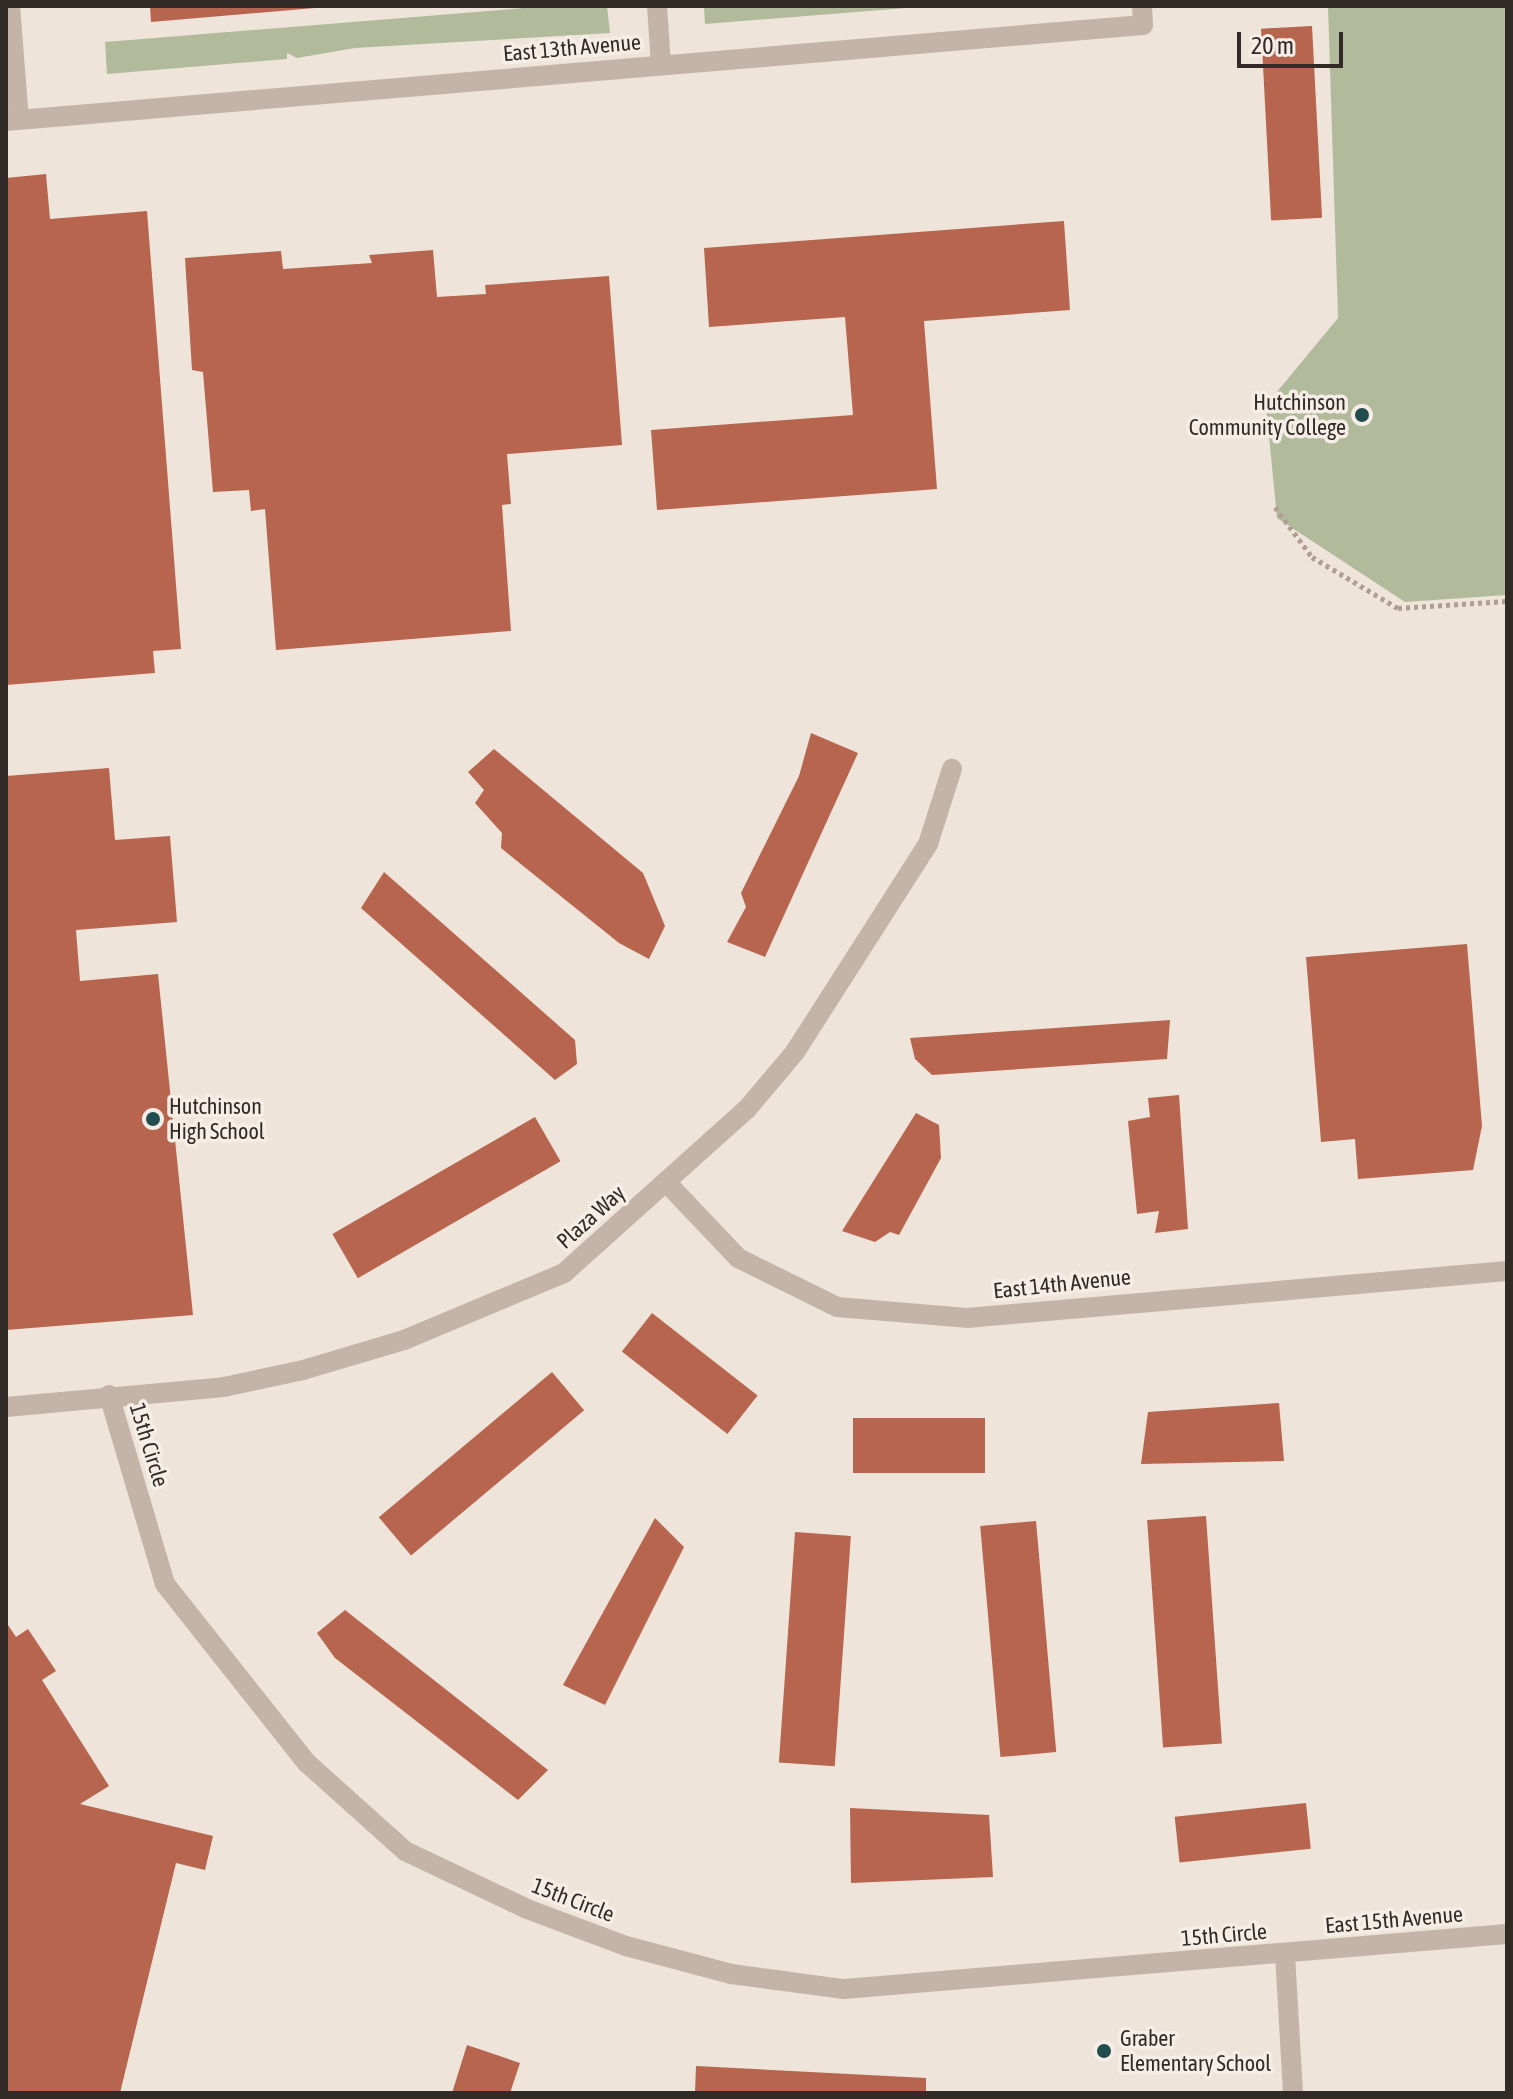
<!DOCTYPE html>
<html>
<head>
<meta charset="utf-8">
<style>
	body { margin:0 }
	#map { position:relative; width:1513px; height:2099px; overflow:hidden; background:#eee4da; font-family:"Asap Condensed",sans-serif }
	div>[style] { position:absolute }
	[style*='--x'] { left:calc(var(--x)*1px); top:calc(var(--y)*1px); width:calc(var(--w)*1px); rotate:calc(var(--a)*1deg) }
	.green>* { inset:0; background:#b1bb9c }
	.building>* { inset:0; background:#b7654e; transform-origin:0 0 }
	.path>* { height:5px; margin-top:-2.5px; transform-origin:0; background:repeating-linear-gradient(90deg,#b09e92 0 4px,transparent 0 8px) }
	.minor>* { height:20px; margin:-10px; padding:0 10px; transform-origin:10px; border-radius:10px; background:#c4b4a8 }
	.dots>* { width:22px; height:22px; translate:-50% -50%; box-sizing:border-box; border:4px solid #f6eee6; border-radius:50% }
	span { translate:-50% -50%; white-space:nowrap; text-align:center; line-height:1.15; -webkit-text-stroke:7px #f6eee6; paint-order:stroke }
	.street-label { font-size:22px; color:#322a27 }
	.poi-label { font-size:22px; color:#322a27 }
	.right { translate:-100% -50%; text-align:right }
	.left { translate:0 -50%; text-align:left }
	.frame { position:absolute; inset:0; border:8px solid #322a27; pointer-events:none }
	.scale { position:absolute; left:1237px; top:32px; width:106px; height:36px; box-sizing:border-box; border:4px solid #322a27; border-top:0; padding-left:10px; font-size:24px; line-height:28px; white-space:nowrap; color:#322a27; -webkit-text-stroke:6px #f6eee6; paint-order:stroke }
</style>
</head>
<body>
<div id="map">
	<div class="green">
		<i style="clip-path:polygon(549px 6px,607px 6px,610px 33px,355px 48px,297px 58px,287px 53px,287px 59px,107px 74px,105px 42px)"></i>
		<i style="clip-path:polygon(704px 6px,932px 6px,705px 24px)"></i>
		<i style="clip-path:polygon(1328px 6px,1507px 6px,1507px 595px,1405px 602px,1277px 518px,1266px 405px,1338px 318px)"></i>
	</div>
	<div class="building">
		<i style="clip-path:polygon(150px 6px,315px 6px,315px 8px,151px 22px)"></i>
		<i style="left:1312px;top:26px;width:192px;height:51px;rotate:87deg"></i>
		<i style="clip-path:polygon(46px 174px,50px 219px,147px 211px,181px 649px,153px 651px,155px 673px,6px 685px,6px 178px)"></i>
		<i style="clip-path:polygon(1064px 221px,1070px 310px,924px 321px,937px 489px,657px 510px,651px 430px,853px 415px,845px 317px,709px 327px,704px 248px)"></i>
		<i style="clip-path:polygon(433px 250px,437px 297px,486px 294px,485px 285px,609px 276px,622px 445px,507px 454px,511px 504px,502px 505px,511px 631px,276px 650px,265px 509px,251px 511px,249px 490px,213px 492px,203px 372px,192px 370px,185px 258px,281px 251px,283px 269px,372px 263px,369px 255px)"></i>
		<i style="clip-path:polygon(811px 733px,858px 753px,765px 957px,727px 942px,746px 907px,741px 893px,799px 776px)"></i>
		<i style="clip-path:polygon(494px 749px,643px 873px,665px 926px,649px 959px,619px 943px,501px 848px,502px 833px,475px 803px,484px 790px,468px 772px)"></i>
		<i style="clip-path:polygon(109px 768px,115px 840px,170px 836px,177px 922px,76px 930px,80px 981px,158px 974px,193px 1315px,6px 1330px,6px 776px)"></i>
		<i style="clip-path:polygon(384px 872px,575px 1040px,577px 1064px,555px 1080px,361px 908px)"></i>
		<i style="clip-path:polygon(1467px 944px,1482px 1126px,1473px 1170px,1358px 1179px,1355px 1139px,1321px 1142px,1306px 957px)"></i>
		<i style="clip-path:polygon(1170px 1020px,1167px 1059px,932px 1075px,915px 1059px,910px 1038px)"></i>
		<i style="clip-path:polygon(1179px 1095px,1188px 1229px,1155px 1233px,1159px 1211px,1137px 1214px,1128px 1121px,1150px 1117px,1148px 1098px)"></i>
		<i style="clip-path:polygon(916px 1113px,939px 1125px,941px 1158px,899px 1235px,890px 1232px,875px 1242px,842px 1231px)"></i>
		<i style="left:535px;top:1117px;width:51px;height:234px;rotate:60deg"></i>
		<i style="left:652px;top:1313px;width:134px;height:49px;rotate:38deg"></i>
		<i style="left:552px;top:1372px;width:50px;height:226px;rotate:50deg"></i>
		<i style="clip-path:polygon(1279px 1403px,1284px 1461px,1141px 1464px,1148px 1412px)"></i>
		<i style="left:853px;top:1418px;width:132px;height:55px"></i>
		<i style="left:1206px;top:1516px;width:228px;height:59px;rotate:86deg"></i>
		<i style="clip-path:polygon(655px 1518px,684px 1547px,605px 1705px,563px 1685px)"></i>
		<i style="left:1036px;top:1521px;width:232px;height:56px;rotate:85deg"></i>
		<i style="left:795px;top:1532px;width:56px;height:231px;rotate:4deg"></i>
		<i style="clip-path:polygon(345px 1610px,548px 1770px,518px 1800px,335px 1658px,317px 1633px)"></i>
		<i style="clip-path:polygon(6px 1622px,16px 1637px,28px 1629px,56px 1671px,42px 1680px,109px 1786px,80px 1804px,213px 1836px,205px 1870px,176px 1863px,120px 2093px,6px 2093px)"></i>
		<i style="left:1306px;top:1803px;width:46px;height:132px;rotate:84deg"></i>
		<i style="clip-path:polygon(850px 1808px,989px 1815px,993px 1877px,851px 1883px)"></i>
		<i style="clip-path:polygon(467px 2045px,520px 2063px,510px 2093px,452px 2093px)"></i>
		<i style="clip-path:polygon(696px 2066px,926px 2078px,926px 2093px,695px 2093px)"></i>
	</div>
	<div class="path">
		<i style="--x:1275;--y:507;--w:62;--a:53.5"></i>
		<i style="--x:1312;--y:557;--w:100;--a:30.7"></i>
		<i style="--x:1398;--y:608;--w:109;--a:-3.7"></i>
	</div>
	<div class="minor">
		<i style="--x:10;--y:6;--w:114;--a:85.5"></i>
		<i style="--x:657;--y:6;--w:58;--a:86.1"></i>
		<i style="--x:6;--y:121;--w:1141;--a:-4.83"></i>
		<i style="--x:1143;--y:25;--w:19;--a:-93"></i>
		<i style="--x:666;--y:1182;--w:105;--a:46.5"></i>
		<i style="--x:738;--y:1258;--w:110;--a:26.3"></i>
		<i style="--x:837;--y:1307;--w:130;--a:4.8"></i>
		<i style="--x:967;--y:1318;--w:542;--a:-4.97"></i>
		<i style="--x:109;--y:1395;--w:197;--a:73.5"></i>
		<i style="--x:165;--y:1584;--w:228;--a:51.6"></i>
		<i style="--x:307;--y:1763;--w:132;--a:41.9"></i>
		<i style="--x:405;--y:1851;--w:135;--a:25.4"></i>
		<i style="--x:527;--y:1909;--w:106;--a:20.5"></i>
		<i style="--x:626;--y:1946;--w:109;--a:14.9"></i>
		<i style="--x:731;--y:1974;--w:114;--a:7.6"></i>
		<i style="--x:844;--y:1989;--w:665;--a:-4.74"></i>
		<i style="--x:6;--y:1407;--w:219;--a:-5.2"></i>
		<i style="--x:224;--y:1387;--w:81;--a:-12.1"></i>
		<i style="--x:303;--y:1370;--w:105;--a:-16.5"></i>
		<i style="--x:404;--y:1340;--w:173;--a:-22.7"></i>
		<i style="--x:564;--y:1273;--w:246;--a:-41.9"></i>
		<i style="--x:747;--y:1109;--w:75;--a:-49.9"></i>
		<i style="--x:795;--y:1052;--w:247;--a:-57.4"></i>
		<i style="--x:928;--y:844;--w:79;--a:-72.3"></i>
		<i style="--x:1285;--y:1954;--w:139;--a:86.7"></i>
	</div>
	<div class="dots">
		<i style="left:1362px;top:415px;background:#224d4e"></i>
		<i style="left:153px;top:1119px;background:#224d4e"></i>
		<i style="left:1104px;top:2051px;background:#224d4e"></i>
	</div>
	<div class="street-label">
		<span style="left:572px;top:48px;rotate:-5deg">East 13th Avenue</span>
		<span style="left:591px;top:1217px;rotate:-42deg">Plaza Way</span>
		<span style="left:1062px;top:1284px;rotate:-6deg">East 14th Avenue</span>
		<span style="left:149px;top:1445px;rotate:73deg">15th Circle</span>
		<span style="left:573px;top:1900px;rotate:21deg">15th Circle</span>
		<span style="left:1394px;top:1920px;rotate:-5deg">East 15th Avenue</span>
		<span style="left:1224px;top:1935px;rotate:-5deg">15th Circle</span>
	</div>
	<div class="poi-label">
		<span class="right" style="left:1346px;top:415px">Hutchinson<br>Community College</span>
		<span class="left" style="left:169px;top:1119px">Hutchinson<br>High School</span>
		<span class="left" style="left:1120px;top:2051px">Graber<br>Elementary School</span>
	</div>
	<div class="frame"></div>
	<div class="scale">20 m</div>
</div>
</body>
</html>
